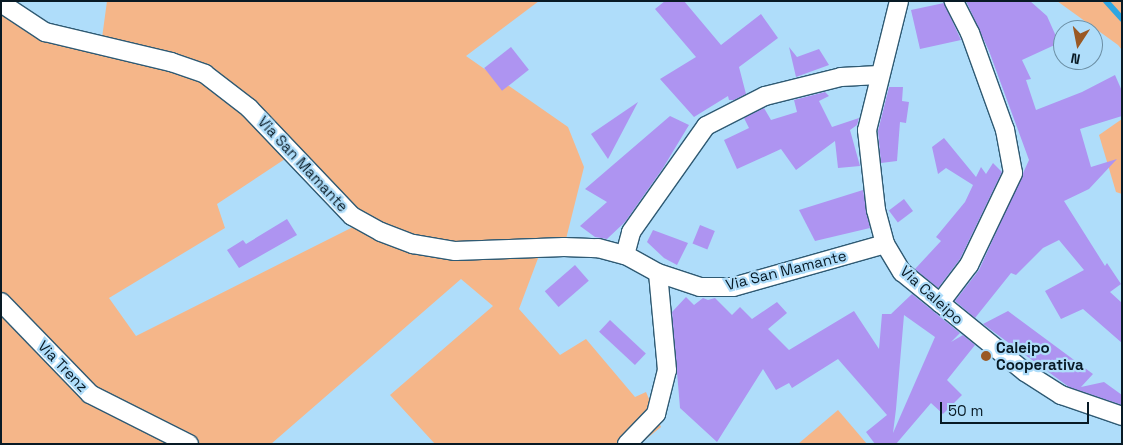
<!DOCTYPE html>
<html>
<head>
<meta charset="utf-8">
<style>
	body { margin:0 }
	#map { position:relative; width:1123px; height:445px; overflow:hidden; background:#afddfa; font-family:"Space Grotesk",sans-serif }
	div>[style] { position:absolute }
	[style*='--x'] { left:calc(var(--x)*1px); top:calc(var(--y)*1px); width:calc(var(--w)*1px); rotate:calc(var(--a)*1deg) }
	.green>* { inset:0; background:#f5b689 }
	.stream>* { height:6px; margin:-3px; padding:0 3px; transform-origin:3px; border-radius:3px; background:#2ea6e2 }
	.building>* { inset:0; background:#ae94f1; transform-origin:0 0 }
	.roads { filter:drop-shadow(1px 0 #2f5a73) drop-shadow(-1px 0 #2f5a73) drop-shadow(0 1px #2f5a73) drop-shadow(0 -1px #2f5a73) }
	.street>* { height:18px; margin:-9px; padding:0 9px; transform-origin:9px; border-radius:9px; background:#fff }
	.dots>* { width:14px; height:14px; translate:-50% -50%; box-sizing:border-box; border:2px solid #afddfa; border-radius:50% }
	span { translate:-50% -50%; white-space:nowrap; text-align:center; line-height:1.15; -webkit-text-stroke:4.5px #afddfa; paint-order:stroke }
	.street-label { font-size:15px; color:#081a25 }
	.poi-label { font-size:15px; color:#081a25; font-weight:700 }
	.left { translate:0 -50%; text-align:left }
	.frame { position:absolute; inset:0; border:2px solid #081a25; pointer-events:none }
	.north { position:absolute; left:1053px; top:20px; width:50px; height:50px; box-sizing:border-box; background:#afddfa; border:1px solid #6c8fa5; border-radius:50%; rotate:191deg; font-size:14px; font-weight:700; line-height:20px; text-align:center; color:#081a25 }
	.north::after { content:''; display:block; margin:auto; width:18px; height:22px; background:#9a5924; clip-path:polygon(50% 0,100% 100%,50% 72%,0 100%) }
	.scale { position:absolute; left:940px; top:402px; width:149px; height:22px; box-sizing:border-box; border:2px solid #081a25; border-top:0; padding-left:6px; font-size:15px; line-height:18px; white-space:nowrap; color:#081a25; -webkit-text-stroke:4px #afddfa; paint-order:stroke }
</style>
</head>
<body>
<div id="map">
	<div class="green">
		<i style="clip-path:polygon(evenodd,1px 1px,37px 20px,102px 38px,107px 1px,539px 1px,466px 56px,568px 127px,584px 167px,564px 247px,543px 245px,519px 309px,560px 355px,586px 339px,635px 397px,646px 392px,661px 427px,640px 444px,435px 444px,390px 395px,493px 306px,461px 279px,271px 444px,1px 444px,1px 1px,288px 157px,353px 227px,136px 336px,109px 298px,225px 228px,217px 204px,288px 157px)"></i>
		<i style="clip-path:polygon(1057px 1px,1122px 1px,1122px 50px,1118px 45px)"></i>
		<i style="clip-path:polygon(1122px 119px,1122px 194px,1116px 192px,1099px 135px)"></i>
		<i style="clip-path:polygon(838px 410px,867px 444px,798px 444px)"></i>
	</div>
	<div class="stream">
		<i style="--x:1106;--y:1;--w:24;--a:48"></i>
	</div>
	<div class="building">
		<i style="clip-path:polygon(665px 1px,684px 1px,721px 45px,761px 14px,778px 38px,739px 67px,746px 94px,734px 100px,729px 100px,728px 96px,694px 117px,660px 79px,696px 57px,655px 9px)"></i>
		<i style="clip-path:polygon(966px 1px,1030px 1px,1047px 16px,1059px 43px,1022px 60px,1031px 79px,1026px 80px,1036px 110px,1082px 92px,1115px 75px,1122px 91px,1122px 116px,1080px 129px,1091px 167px,1117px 159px,1089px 189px,1064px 201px,1105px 266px,1107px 263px,1121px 284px,1110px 292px,1122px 303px,1122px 343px,1083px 309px,1061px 319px,1045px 291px,1084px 270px,1059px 240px,1043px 248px,1016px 275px,1011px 273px,975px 318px,955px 301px,979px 270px,1029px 160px,989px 51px)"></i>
		<i style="clip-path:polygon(944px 3px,961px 40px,920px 49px,911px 10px)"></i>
		<i style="left:511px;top:47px;width:29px;height:34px;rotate:52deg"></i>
		<i style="clip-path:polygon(789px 47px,797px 57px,819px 49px,829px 65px,796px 77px)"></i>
		<i style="clip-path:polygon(889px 87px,903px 87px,902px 101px,909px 102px,906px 123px,900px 122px,897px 161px,881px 163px,878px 131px)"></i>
		<i style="clip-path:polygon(825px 92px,829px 96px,819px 101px,832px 127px,859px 118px,857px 125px,850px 130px,860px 166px,838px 168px,835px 141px,796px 170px,781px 149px,737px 169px,724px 140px,749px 128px,744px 118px,764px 108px,771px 120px,797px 112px,794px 100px)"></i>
		<i style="clip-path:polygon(638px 102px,608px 159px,591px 134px)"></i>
		<i style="clip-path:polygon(670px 116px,689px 125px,663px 168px,625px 222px,607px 239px,595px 237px,580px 226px,607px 202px,585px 189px)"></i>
		<i style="clip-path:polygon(944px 138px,976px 177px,981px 167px,986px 174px,993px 163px,1002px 172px,960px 259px,938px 288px,915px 269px,941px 241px,936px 237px,965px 202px,973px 185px,946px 168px,938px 174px,932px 147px)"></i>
		<i style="clip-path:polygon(863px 190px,870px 228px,815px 241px,799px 210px)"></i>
		<i style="left:904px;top:199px;width:15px;height:19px;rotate:53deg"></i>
		<i style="clip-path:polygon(287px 219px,297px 235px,239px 268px,227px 250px,243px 240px,246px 244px)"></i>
		<i style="left:700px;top:225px;width:16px;height:20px;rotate:22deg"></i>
		<i style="clip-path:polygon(653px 230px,688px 243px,677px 265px,664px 258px,647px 242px)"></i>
		<i style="left:575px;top:265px;width:21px;height:40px;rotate:49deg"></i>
		<i style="clip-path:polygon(evenodd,912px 294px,960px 333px,951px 342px,963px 335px,975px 345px,947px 380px,962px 395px,943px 414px,931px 403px,896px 444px,875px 444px,866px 432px,887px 415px,838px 359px,792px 388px,789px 383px,776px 390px,763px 369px,717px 442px,680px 408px,672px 312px,686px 297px,694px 305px,703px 298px,708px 300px,715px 298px,732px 315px,740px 307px,752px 319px,777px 302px,787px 313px,768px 329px,789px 350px,854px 311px,879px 349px,882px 314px,891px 314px,912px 294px,904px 315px,935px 337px,893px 433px,896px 409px,904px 315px)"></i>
		<i style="clip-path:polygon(1008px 311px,1093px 374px,1081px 387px,1104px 382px,1122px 395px,1122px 405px,1069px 387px,983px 324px)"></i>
		<i style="left:610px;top:320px;width:49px;height:16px;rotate:43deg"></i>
	</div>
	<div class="roads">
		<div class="street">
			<i style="--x:899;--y:1;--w:133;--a:103.9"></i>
			<i style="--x:867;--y:130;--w:81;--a:83.6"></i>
			<i style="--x:876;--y:210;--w:35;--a:75"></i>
			<i style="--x:885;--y:244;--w:33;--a:59"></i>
			<i style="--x:902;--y:272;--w:159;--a:39.1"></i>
			<i style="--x:1025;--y:372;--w:43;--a:32.6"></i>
			<i style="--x:1061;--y:395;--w:65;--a:19"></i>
			<i style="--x:1;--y:3;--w:53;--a:33.4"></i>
			<i style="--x:45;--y:32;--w:130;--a:13.4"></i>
			<i style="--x:171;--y:62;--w:36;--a:19"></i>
			<i style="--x:205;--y:74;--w:56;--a:37.7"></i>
			<i style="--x:249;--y:108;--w:149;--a:46.4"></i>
			<i style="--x:352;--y:216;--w:33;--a:29"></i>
			<i style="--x:381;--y:232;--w:34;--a:21"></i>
			<i style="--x:413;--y:244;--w:43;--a:9.5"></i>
			<i style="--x:455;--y:251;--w:109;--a:-2.1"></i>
			<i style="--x:564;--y:247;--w:34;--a:2"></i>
			<i style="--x:598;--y:248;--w:28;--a:15"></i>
			<i style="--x:658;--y:273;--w:44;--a:18.4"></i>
			<i style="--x:700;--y:287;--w:33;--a:0"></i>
			<i style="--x:733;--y:287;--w:158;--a:-15.8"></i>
			<i style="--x:1;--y:302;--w:128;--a:45.9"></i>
			<i style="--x:90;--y:394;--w:111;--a:26.8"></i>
			<i style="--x:940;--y:303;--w:48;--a:-52.7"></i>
			<i style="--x:969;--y:265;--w:102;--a:-64.4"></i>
			<i style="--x:1013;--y:173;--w:44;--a:-100.5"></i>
			<i style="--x:1005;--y:130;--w:103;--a:-109.8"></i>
			<i style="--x:970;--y:33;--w:36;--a:-117"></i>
			<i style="--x:627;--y:444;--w:42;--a:-46"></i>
			<i style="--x:656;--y:414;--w:45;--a:-76"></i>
			<i style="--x:667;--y:370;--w:97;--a:-95.3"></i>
			<i style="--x:658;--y:273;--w:38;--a:-151"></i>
			<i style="--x:625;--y:255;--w:24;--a:-75"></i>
			<i style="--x:631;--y:232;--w:130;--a:-54.7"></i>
			<i style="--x:706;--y:126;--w:66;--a:-27"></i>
			<i style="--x:765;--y:96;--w:78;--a:-14"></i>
			<i style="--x:841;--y:77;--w:38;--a:-3"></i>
		</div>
	</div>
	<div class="dots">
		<i style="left:986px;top:356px;background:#9a5924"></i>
	</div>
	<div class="street-label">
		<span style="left:303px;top:164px;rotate:47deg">Via San Mamante</span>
		<span style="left:786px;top:270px;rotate:-14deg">Via San Mamante</span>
		<span style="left:932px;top:295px;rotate:42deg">Via Caleipo</span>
		<span style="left:63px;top:366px;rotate:46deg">Via Trenz</span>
	</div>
	<div class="poi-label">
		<span class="left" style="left:996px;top:356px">Caleipo<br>Cooperativa</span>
	</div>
	<div class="frame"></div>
	<div class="north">N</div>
	<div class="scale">50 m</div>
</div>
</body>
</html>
